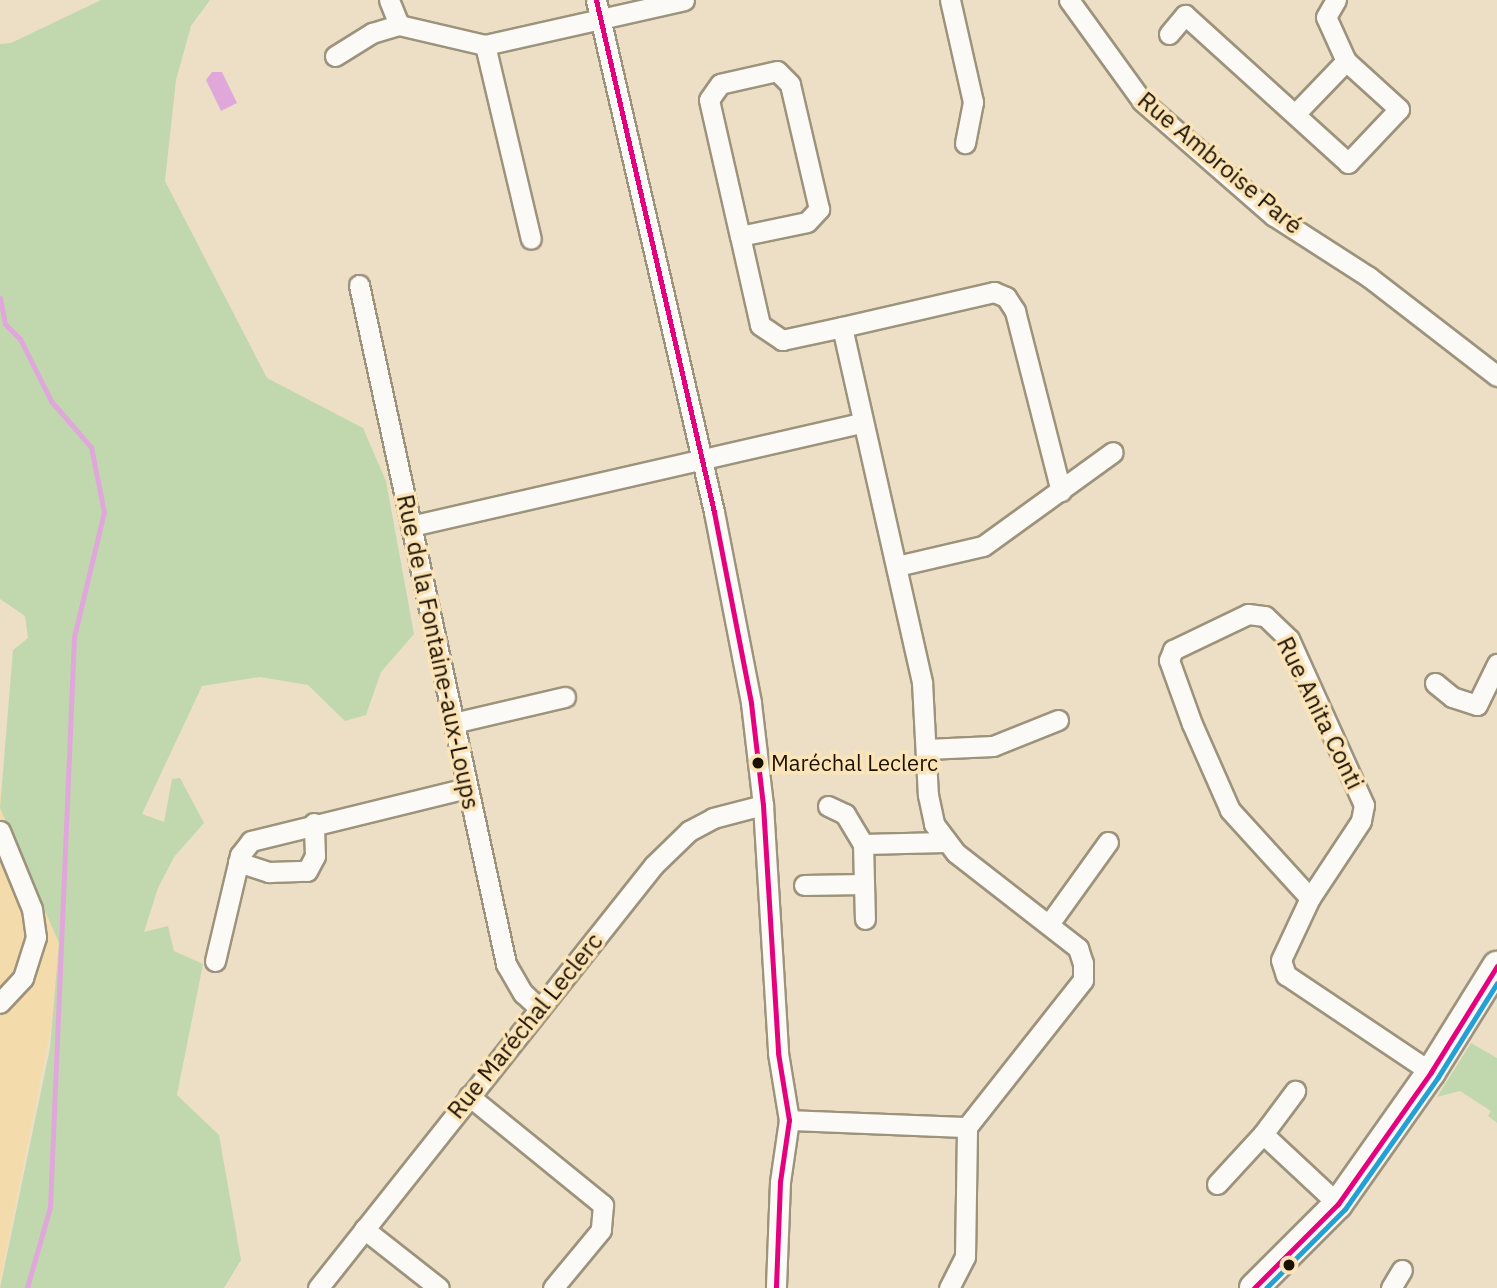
<!DOCTYPE html>
<html>
<head>
<meta charset="utf-8">
<style>
	body { margin:0 }
	#map { position:relative; width:1497px; height:1288px; overflow:hidden; background:#ecdfc6; font-family:"IBM Plex Sans",sans-serif }
	div>[style] { position:absolute }
	[style*='--x'] { left:calc(var(--x)*1px); top:calc(var(--y)*1px); width:calc(var(--w)*1px); rotate:calc(var(--a)*1deg) }
	.built>* { inset:0; background:#f4dbab }
	.green>* { inset:0; background:#c1d8af }
	.water>* { inset:0; background:#e0a8da }
	.stream>* { height:5px; margin:-2.5px; padding:0 2.5px; transform-origin:2.5px; border-radius:2.5px; background:#e0a8da }
	.roads { filter:drop-shadow(2px 0 #9d937c) drop-shadow(-2px 0 #9d937c) drop-shadow(0 2px #9d937c) drop-shadow(0 -2px #9d937c) }
	.minor>* { height:19px; margin:-9.5px; padding:0 9.5px; transform-origin:9.5px; border-radius:9.5px; background:#fcfaf6 }
	.secondary>* { height:28px; margin:-14px; padding:0 14px; transform-origin:14px; border-radius:14px; background:#fcfaf6 }
	.bus-1>* { height:5px; margin:-2.5px; padding:0 2.5px; transform-origin:2.5px; border-radius:2.5px; background:#e5007d }
	.bus-2>* { height:5px; margin:-2.5px; padding:0 2.5px; transform-origin:2.5px; border-radius:2.5px; background:#23a0d5 }
	.dots>* { width:19px; height:19px; translate:-50% -50%; box-sizing:border-box; border:4px solid #fbe4b7; border-radius:50% }
	span { translate:-50% -50%; white-space:nowrap; text-align:center; line-height:1.15; -webkit-text-stroke:7px #fbe4b7; paint-order:stroke }
	.bus-label { font-size:22px; color:#1c1100 }
	.left { translate:0 -50%; text-align:left }
	.street-label { font-size:24px; color:#1c1100 }
</style>
</head>
<body>
<div id="map">
	<div class="built">
		<i style="clip-path:polygon(0 791px,70px 933px,0 1281px)"></i>
	</div>
	<div class="green">
		<i style="clip-path:polygon(101px 0,210px 0,191px 26px,176px 80px,165px 181px,267px 378px,363px 428px,386px 481px,414px 634px,381px 672px,366px 715px,345px 721px,308px 685px,260px 677px,202px 686px,142px 814px,164px 822px,172px 779px,180px 778px,204px 823px,174px 857px,158px 888px,144px 932px,168px 926px,174px 951px,203px 964px,177px 1095px,219px 1135px,241px 1260px,224px 1288px,0 1288px,50px 1048px,59px 943px,0 808px,13px 650px,28px 638px,25px 616px,0 599px,0 44px,11px 43px)"></i>
		<i style="clip-path:polygon(1471px 1043px,1497px 1058px,1497px 1123px,1488px 1116px,1491px 1111px,1460px 1091px,1437px 1097px)"></i>
	</div>
	<div class="water">
		<i style="clip-path:polygon(212px 72px,222px 72px,237px 103px,221px 111px,206px 80px)"></i>
	</div>
	<div class="stream">
		<i style="--x:0;--y:298;--w:26;--a:79"></i>
		<i style="--x:5;--y:324;--w:21;--a:45"></i>
		<i style="--x:20;--y:339;--w:69;--a:63.4"></i>
		<i style="--x:51;--y:401;--w:61;--a:49"></i>
		<i style="--x:91;--y:447;--w:66;--a:78.7"></i>
		<i style="--x:104;--y:512;--w:129;--a:103.5"></i>
		<i style="--x:74;--y:637;--w:571;--a:92.41"></i>
		<i style="--x:50;--y:1207;--w:84;--a:105.9"></i>
	</div>
	<div class="roads">
		<div class="minor">
			<i style="--x:389;--y:0;--w:27;--a:68"></i>
			<i style="--x:596;--y:0;--w:525;--a:77.02"></i>
			<i style="--x:714;--y:512;--w:195;--a:79"></i>
			<i style="--x:751;--y:703;--w:103;--a:83.3"></i>
			<i style="--x:763;--y:805;--w:248;--a:86.5"></i>
			<i style="--x:778;--y:1053;--w:68;--a:80.7"></i>
			<i style="--x:789;--y:1120;--w:63;--a:98.3"></i>
			<i style="--x:780;--y:1182;--w:106;--a:92.2"></i>
			<i style="--x:950;--y:0;--w:105;--a:77.3"></i>
			<i style="--x:973;--y:102;--w:42;--a:101"></i>
			<i style="--x:1069;--y:0;--w:125;--a:54.1"></i>
			<i style="--x:1142;--y:101;--w:175;--a:41.1"></i>
			<i style="--x:1274;--y:216;--w:113;--a:32.7"></i>
			<i style="--x:1369;--y:277;--w:162;--a:37.7"></i>
			<i style="--x:1169;--y:34;--w:25;--a:-50"></i>
			<i style="--x:1185;--y:15;--w:220;--a:42.2"></i>
			<i style="--x:1348;--y:163;--w:74;--a:-46.6"></i>
			<i style="--x:1399;--y:109;--w:72;--a:-137.8"></i>
			<i style="--x:1346;--y:61;--w:48;--a:-114.4"></i>
			<i style="--x:1326;--y:17;--w:20;--a:-60"></i>
			<i style="--x:485;--y:45;--w:199;--a:76.7"></i>
			<i style="--x:335;--y:56;--w:44;--a:-31.9"></i>
			<i style="--x:372;--y:33;--w:28;--a:-17"></i>
			<i style="--x:399;--y:25;--w:88;--a:13.1"></i>
			<i style="--x:485;--y:45;--w:204;--a:-12.7"></i>
			<i style="--x:1295;--y:114;--w:74;--a:-46.1"></i>
			<i style="--x:740;--y:236;--w:68;--a:-11.8"></i>
			<i style="--x:807;--y:222;--w:18;--a:-47"></i>
			<i style="--x:819;--y:209;--w:128;--a:-103.1"></i>
			<i style="--x:790;--y:84;--w:18;--a:-135"></i>
			<i style="--x:777;--y:71;--w:58;--a:167.2"></i>
			<i style="--x:720;--y:84;--w:19;--a:125"></i>
			<i style="--x:709;--y:100;--w:139;--a:77.2"></i>
			<i style="--x:740;--y:236;--w:91;--a:77.3"></i>
			<i style="--x:760;--y:325;--w:27;--a:34"></i>
			<i style="--x:782;--y:340;--w:61;--a:-12.2"></i>
			<i style="--x:842;--y:327;--w:364;--a:77.3"></i>
			<i style="--x:922;--y:682;--w:113;--a:87"></i>
			<i style="--x:928;--y:795;--w:30;--a:78"></i>
			<i style="--x:934;--y:824;--w:36;--a:53"></i>
			<i style="--x:956;--y:853;--w:155;--a:37.9"></i>
			<i style="--x:1078;--y:948;--w:16;--a:72"></i>
			<i style="--x:1083;--y:963;--w:17;--a:90"></i>
			<i style="--x:1083;--y:980;--w:187;--a:128.3"></i>
			<i style="--x:359;--y:285;--w:695;--a:77.78"></i>
			<i style="--x:506;--y:964;--w:34;--a:60"></i>
			<i style="--x:523;--y:993;--w:23;--a:43"></i>
			<i style="--x:842;--y:327;--w:156;--a:-13"></i>
			<i style="--x:994;--y:292;--w:13;--a:23"></i>
			<i style="--x:1006;--y:297;--w:17;--a:57"></i>
			<i style="--x:1015;--y:311;--w:186;--a:75.7"></i>
			<i style="--x:411;--y:526;--w:463;--a:-12.9"></i>
			<i style="--x:897;--y:566;--w:88;--a:-13.1"></i>
			<i style="--x:983;--y:546;--w:160;--a:-35.9"></i>
			<i style="--x:1435;--y:683;--w:22;--a:39"></i>
			<i style="--x:1452;--y:697;--w:26;--a:18"></i>
			<i style="--x:1477;--y:705;--w:46;--a:-64"></i>
			<i style="--x:453;--y:723;--w:115;--a:-13.1"></i>
			<i style="--x:927;--y:749;--w:66;--a:-2.6"></i>
			<i style="--x:993;--y:746;--w:70;--a:-21.8"></i>
			<i style="--x:828;--y:806;--w:19;--a:25"></i>
			<i style="--x:845;--y:814;--w:35;--a:59"></i>
			<i style="--x:863;--y:844;--w:75;--a:88.5"></i>
			<i style="--x:0;--y:831;--w:84;--a:67.7"></i>
			<i style="--x:32;--y:909;--w:28;--a:82"></i>
			<i style="--x:36;--y:937;--w:43;--a:107.6"></i>
			<i style="--x:23;--y:978;--w:34;--a:133"></i>
			<i style="--x:863;--y:844;--w:82;--a:-1.4"></i>
			<i style="--x:238;--y:862;--w:33;--a:18"></i>
			<i style="--x:269;--y:872;--w:38;--a:-2"></i>
			<i style="--x:307;--y:871;--w:17;--a:-62"></i>
			<i style="--x:315;--y:856;--w:33;--a:-92"></i>
			<i style="--x:804;--y:885;--w:60;--a:-1"></i>
			<i style="--x:1310;--y:898;--w:119;--a:-132.3"></i>
			<i style="--x:1230;--y:810;--w:94;--a:-113.8"></i>
			<i style="--x:1192;--y:724;--w:68;--a:-109.8"></i>
			<i style="--x:1169;--y:660;--w:11;--a:-68"></i>
			<i style="--x:1173;--y:650;--w:83;--a:-25.6"></i>
			<i style="--x:1248;--y:614;--w:17;--a:7"></i>
			<i style="--x:1265;--y:616;--w:33;--a:44"></i>
			<i style="--x:1289;--y:639;--w:182;--a:65.7"></i>
			<i style="--x:1364;--y:805;--w:16;--a:101"></i>
			<i style="--x:1361;--y:821;--w:92;--a:123.5"></i>
			<i style="--x:1310;--y:898;--w:68;--a:115.1"></i>
			<i style="--x:1281;--y:960;--w:16;--a:72"></i>
			<i style="--x:1286;--y:975;--w:174;--a:33.8"></i>
			<i style="--x:1049;--y:924;--w:101;--a:-54.3"></i>
			<i style="--x:215;--y:961;--w:109;--a:-76.7"></i>
			<i style="--x:240;--y:855;--w:18;--a:-52"></i>
			<i style="--x:251;--y:841;--w:222;--a:-13.8"></i>
			<i style="--x:469;--y:1096;--w:173;--a:39.1"></i>
			<i style="--x:603;--y:1205;--w:25;--a:95"></i>
			<i style="--x:601;--y:1230;--w:75;--a:129.6"></i>
			<i style="--x:789;--y:1120;--w:178;--a:2.3"></i>
			<i style="--x:1263;--y:1134;--w:54;--a:-53.3"></i>
			<i style="--x:1217;--y:1184;--w:68;--a:-47.4"></i>
			<i style="--x:1263;--y:1134;--w:103;--a:43"></i>
			<i style="--x:364;--y:1229;--w:95;--a:38.2"></i>
			<i style="--x:318;--y:1288;--w:540;--a:-51.54"></i>
			<i style="--x:654;--y:865;--w:49;--a:-44.2"></i>
			<i style="--x:689;--y:831;--w:27;--a:-28"></i>
			<i style="--x:713;--y:818;--w:52;--a:-14.6"></i>
			<i style="--x:949;--y:1288;--w:35;--a:-63"></i>
			<i style="--x:965;--y:1257;--w:130;--a:-89.1"></i>
			<i style="--x:1391;--y:1288;--w:21;--a:-59"></i>
		</div>
		<div class="secondary">
			<i style="--x:1254;--y:1288;--w:119;--a:-45"></i>
			<i style="--x:1338;--y:1204;--w:161;--a:-54.8"></i>
			<i style="--x:1431;--y:1072;--w:125;--a:-58.1"></i>
		</div>
	</div>
	<div class="bus-1">
		<i style="--x:596;--y:0;--w:525;--a:77.02"></i>
		<i style="--x:714;--y:512;--w:195;--a:79"></i>
		<i style="--x:751;--y:703;--w:103;--a:83.3"></i>
		<i style="--x:763;--y:805;--w:248;--a:86.5"></i>
		<i style="--x:778;--y:1053;--w:68;--a:80.7"></i>
		<i style="--x:789;--y:1120;--w:63;--a:98.3"></i>
		<i style="--x:780;--y:1182;--w:106;--a:92.2"></i>
		<i style="--x:1254;--y:1288;--w:119;--a:-45"></i>
		<i style="--x:1338;--y:1204;--w:161;--a:-54.8"></i>
		<i style="--x:1431;--y:1072;--w:125;--a:-58.1"></i>
	</div>
	<div class="bus-2">
		<i style="--x:1266;--y:1288;--w:112;--a:-45"></i>
		<i style="--x:1345;--y:1209;--w:161;--a:-54.8"></i>
		<i style="--x:1438;--y:1077;--w:111;--a:-57.9"></i>
	</div>
	<div class="dots">
		<i style="left:758px;top:763px;background:#1c1100"></i>
		<i style="left:1289px;top:1265px;background:#1c1100"></i>
	</div>
	<div class="bus-label">
		<span class="left" style="left:771px;top:763px">Maréchal Leclerc</span>
	</div>
	<div class="street-label">
		<span style="left:1220px;top:163px;rotate:40deg">Rue Ambroise Paré</span>
		<span style="left:438px;top:652px;rotate:78deg">Rue de la Fontaine-aux-Loups</span>
		<span style="left:1320px;top:713px;rotate:64deg">Rue Anita Conti</span>
		<span style="left:525px;top:1026px;rotate:-51deg">Rue Maréchal Leclerc</span>
	</div>
</div>
</body>
</html>
